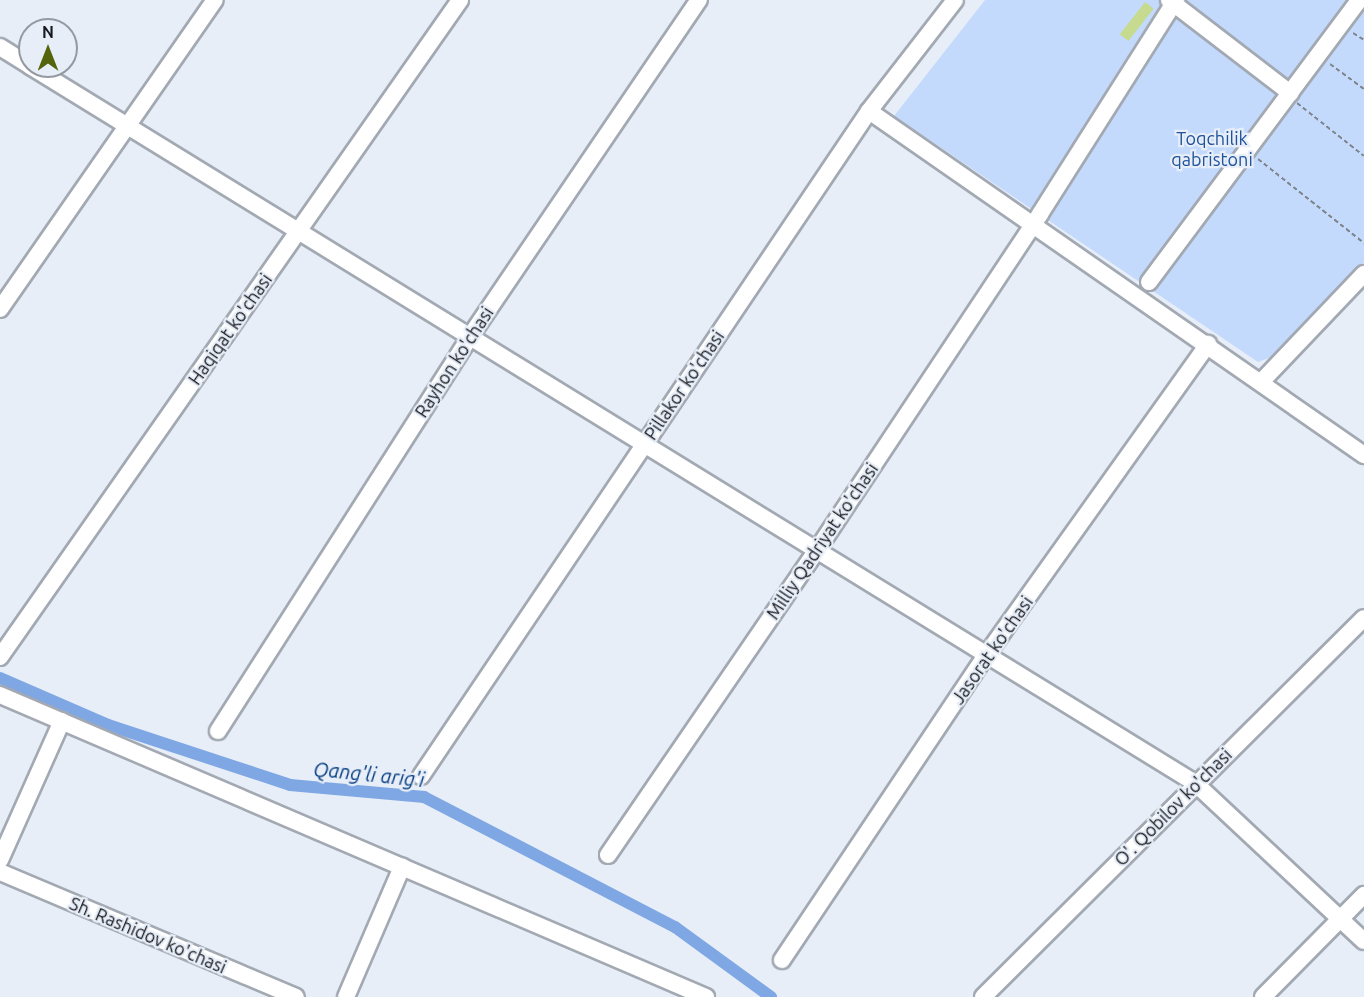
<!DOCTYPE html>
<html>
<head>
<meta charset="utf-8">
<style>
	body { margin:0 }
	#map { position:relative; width:1364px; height:997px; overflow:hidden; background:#e7eef8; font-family:Ubuntu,sans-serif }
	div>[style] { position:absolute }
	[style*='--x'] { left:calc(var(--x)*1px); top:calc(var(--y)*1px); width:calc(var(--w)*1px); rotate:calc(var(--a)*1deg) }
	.green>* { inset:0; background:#c3dafd }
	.canal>* { height:12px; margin:-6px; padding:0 6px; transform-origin:6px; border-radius:6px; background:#7ea7e4 }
	.building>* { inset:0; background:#c7db90; transform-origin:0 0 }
	.path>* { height:2px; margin-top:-1px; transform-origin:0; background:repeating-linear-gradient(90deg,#7e838a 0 4.5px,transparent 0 7.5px) }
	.roads { filter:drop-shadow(2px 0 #a3a9b2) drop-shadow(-2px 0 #a3a9b2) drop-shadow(0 2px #a3a9b2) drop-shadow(0 -2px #a3a9b2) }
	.minor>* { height:16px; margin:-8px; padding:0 8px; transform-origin:8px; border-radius:8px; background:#fff }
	span { translate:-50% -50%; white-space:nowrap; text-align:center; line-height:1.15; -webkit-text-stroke:4.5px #e7eef8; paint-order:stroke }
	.park-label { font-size:18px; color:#20539b }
	.street-label { font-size:18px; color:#17191d }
	.water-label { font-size:20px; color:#043b81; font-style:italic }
	.north { position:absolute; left:18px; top:18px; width:60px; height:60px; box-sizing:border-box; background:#e7eef8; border:2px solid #9499a0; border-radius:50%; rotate:0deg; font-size:16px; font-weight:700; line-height:24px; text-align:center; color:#17191d }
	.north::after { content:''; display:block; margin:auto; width:21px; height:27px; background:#54640b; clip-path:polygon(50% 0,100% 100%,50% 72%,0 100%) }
</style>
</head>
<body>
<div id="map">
	<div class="green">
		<i style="clip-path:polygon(985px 0,1364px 0,1364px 262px,1274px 356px,1258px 362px,894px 116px)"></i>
	</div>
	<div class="canal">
		<i style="--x:0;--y:678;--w:118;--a:23.5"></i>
		<i style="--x:108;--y:725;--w:192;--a:18.2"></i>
		<i style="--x:290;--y:785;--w:135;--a:5.1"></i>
		<i style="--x:424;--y:797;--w:283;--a:27.4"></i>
		<i style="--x:675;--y:927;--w:119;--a:36.1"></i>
	</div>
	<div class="building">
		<i style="left:1145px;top:2px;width:11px;height:41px;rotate:38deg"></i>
	</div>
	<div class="path">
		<i style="--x:1353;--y:33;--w:13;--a:32"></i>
		<i style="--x:1330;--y:64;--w:42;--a:36.3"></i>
		<i style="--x:1297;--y:103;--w:85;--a:38.3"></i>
		<i style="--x:1258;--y:159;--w:135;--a:38.4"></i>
	</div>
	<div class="roads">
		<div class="minor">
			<i style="--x:1169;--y:0;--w:153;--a:37.5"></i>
			<i style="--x:0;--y:47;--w:36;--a:32"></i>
			<i style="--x:30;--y:66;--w:1368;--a:31.61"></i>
			<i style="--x:1195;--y:783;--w:231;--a:43.1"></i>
			<i style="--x:869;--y:111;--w:603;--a:34.8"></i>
			<i style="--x:1149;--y:282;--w:352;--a:-53.3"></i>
			<i style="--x:0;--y:309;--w:376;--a:-55.2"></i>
			<i style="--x:1262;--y:381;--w:148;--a:-46.4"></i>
			<i style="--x:0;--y:657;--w:802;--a:-55"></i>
			<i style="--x:0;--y:695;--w:768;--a:23.16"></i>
			<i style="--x:218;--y:731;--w:466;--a:-57.4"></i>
			<i style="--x:469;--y:338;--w:409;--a:-55.8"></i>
			<i style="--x:421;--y:776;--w:802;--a:-56.03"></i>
			<i style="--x:869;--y:111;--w:140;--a:-52.2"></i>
			<i style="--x:608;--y:855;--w:370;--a:-55.6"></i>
			<i style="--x:817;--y:550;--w:403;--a:-56.4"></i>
			<i style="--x:1040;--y:214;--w:254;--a:-57.6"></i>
			<i style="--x:0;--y:860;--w:152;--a:-66"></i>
			<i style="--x:0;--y:872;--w:321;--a:22.9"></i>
			<i style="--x:782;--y:960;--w:368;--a:-56.2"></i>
			<i style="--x:987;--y:654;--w:381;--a:-54.5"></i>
			<i style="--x:346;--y:997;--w:142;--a:-66.7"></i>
			<i style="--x:983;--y:997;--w:537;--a:-44.85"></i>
			<i style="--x:1263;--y:997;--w:144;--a:-45.3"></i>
		</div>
	</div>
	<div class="park-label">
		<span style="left:1212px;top:149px">Toqchilik<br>qabristoni</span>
	</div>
	<div class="street-label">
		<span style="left:230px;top:329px;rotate:-55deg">Haqiqat ko'chasi</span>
		<span style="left:454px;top:362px;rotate:-57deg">Rayhon ko'chasi</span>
		<span style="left:684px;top:385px;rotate:-56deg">Pillakor ko'chasi</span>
		<span style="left:822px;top:541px;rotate:-56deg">Milliy Qadriyat ko'chasi</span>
		<span style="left:992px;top:650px;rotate:-55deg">Jasorat ko'chasi</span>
		<span style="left:1173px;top:807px;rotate:-45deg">O'. Qobilov ko'chasi</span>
		<span style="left:148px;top:935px;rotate:23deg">Sh. Rashidov ko'chasi</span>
	</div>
	<div class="water-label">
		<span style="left:369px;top:774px;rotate:6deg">Qang'li arig'i</span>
	</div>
	<div class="north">N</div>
</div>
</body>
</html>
